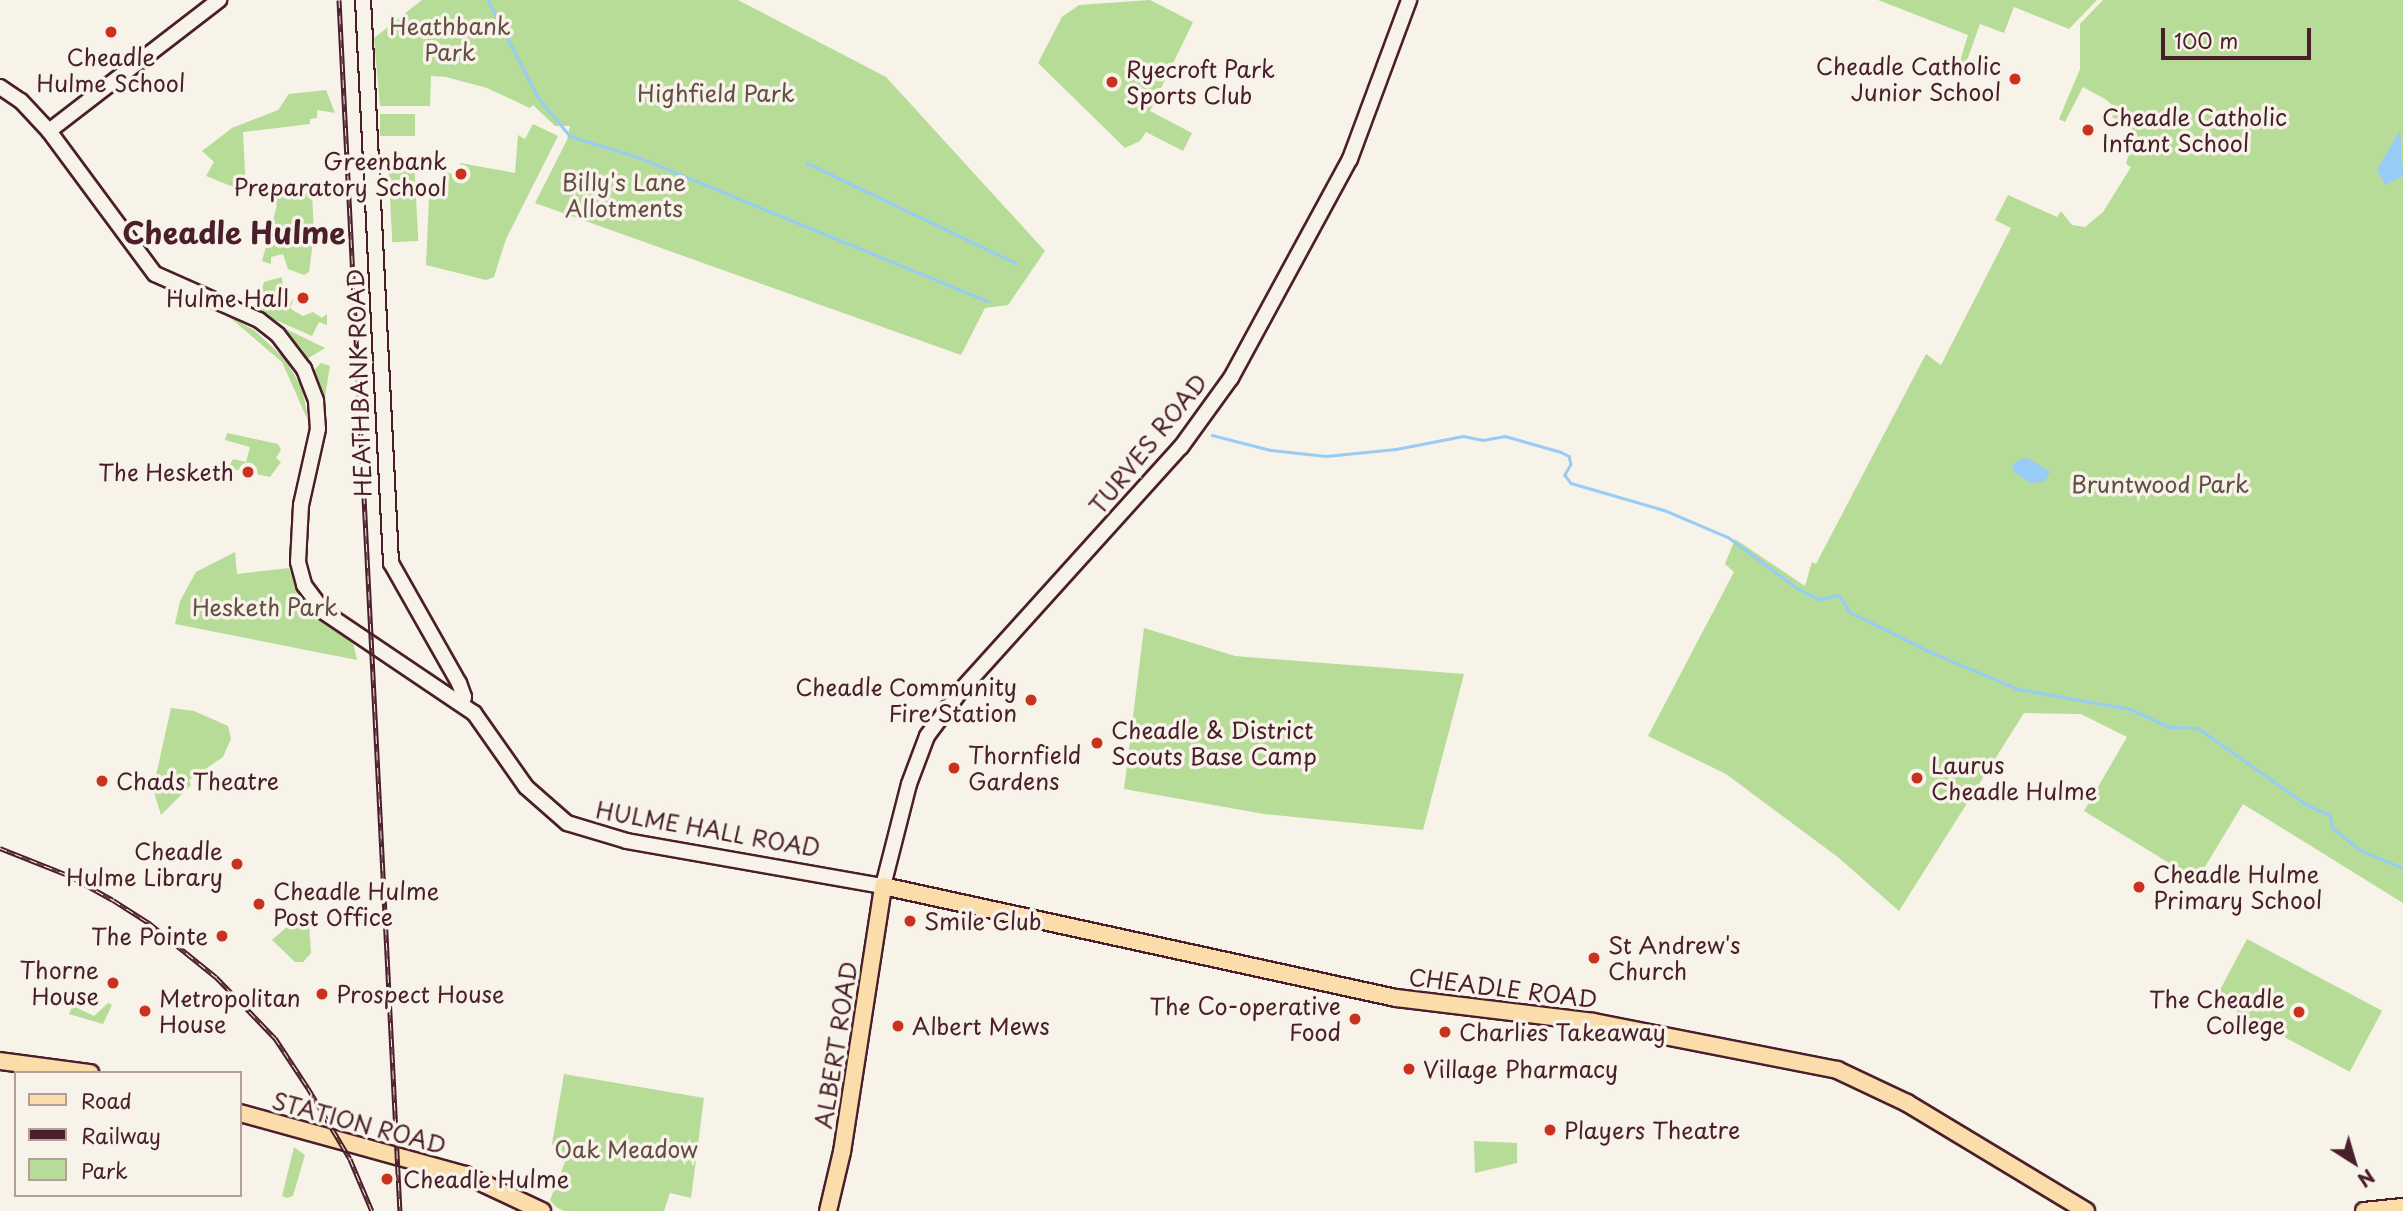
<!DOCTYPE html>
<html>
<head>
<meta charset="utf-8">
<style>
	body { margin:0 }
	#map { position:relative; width:2403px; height:1211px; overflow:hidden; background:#f7f3e8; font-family:"Playpen Sans",sans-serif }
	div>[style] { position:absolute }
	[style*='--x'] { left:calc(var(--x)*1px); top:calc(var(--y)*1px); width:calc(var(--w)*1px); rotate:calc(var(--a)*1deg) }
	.green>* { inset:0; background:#b6dc97; transform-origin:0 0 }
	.water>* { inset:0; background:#98ccf6 }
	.stream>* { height:2.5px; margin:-1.25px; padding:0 1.25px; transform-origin:1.25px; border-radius:1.25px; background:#98ccf6 }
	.roads { filter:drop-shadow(2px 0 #4a1f2b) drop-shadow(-2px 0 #4a1f2b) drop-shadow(0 2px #4a1f2b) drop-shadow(0 -2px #4a1f2b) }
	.secondary>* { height:14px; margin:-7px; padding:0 7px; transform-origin:7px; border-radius:7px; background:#f7f3e8 }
	.primary>* { height:16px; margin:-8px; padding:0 8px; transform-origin:8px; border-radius:8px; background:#faddab }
	.rail>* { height:5px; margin-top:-2.5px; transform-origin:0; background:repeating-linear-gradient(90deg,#f7f3e8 0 8px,#4a1f2b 0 16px); box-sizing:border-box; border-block:2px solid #4a1f2b }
	.dots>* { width:19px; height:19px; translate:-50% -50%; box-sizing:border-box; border:4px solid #f7f3e8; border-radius:50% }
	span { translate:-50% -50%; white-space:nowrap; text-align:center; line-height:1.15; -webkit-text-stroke:7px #f7f3e8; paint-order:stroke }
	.park-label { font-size:23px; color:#654e46 }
	.poi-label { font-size:23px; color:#4a1f2b }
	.right { translate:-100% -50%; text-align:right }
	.left { translate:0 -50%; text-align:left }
	.street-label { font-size:23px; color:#4a1f2b }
	.district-label { font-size:30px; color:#4a1f2b; font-weight:700 }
	.legend { position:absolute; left:14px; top:1071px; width:228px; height:126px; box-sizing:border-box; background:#f7f3e8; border:2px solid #b29e9c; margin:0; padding:9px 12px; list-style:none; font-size:21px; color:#4a1f2b }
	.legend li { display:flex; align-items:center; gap:14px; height:35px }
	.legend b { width:35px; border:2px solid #b29e9c }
	.north { position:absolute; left:2319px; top:1127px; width:70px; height:70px; -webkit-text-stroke:5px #f7f3e8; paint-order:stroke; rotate:143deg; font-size:19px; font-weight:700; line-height:28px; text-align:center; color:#4a1f2b }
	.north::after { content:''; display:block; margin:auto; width:24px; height:32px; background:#4a1f2b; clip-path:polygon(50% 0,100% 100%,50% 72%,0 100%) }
	.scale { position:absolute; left:2161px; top:28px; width:150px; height:32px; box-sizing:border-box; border:4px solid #4a1f2b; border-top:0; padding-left:9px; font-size:21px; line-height:24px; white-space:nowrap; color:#4a1f2b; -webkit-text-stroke:5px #f7f3e8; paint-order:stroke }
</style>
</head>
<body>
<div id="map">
	<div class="green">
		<i style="clip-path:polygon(422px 0,738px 0,886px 77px,1045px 251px,1008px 305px,985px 308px,961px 355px,535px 203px,567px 140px,570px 126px,555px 126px,533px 105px,530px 108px,487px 88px,446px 77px,431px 76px,430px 106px,380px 106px,374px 38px)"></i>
		<i style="clip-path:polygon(1150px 0,1193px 22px,1150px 111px,1192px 133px,1183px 151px,1146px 132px,1140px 141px,1125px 148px,1038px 63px,1062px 17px,1079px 5px)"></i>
		<i style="clip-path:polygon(1878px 0,2097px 0,2069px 29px,2014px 7px,2004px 33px,1980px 24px,1965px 66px,1959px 64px,1968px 35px)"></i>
		<i style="clip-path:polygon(2103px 0,2403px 0,2403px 903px,2243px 804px,2197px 880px,2084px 811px,2127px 737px,2081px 714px,2024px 713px,1899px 911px,1839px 858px,1726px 774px,1648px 736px,1734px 572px,1725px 564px,1735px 539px,1805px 586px,1812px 562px,1816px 564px,1926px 354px,1941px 365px,2011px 228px,1995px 220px,2008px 195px,2057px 217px,2061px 211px,2072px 225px,2085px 227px,2103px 212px,2131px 167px,2126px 164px,2132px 141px,2126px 138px,2132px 127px,2112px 117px,2117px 109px,2105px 99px,2083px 87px,2065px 122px,2059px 119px,2080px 69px,2080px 24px)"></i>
		<i style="clip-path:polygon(326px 90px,335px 113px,317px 110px,317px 118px,310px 119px,310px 124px,243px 132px,246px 192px,206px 176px,214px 162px,202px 151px,232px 128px,278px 110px,289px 94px)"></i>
		<i style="left:380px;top:114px;width:35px;height:22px"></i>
		<i style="clip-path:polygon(533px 124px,558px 136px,506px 239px,494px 277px,486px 280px,426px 265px,429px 198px,444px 199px,447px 173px,459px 174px,460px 163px,515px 173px,518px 135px,525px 139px)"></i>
		<i style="left:414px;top:159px;width:82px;height:26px;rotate:87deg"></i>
		<i style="clip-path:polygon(312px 193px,314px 233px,309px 272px,304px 275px,288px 269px,283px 254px,271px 257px,271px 264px,262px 261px,277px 205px,262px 194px)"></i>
		<i style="clip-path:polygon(282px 277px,284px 300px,290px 303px,294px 299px,290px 308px,294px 311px,303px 316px,313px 312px,322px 318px,327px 314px,327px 325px,319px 322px,312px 336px,255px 311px,264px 282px)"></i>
		<i style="clip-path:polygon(228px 316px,254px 330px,285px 359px,302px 388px,309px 423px,282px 362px)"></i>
		<i style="clip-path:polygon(278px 325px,325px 348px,307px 359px)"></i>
		<i style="clip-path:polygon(321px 363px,330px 366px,323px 409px,313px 371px)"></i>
		<i style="clip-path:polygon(227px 433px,278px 444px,281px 450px,276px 458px,281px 462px,270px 477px,228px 468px,233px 459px,246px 462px,250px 447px,225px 440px)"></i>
		<i style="clip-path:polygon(235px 552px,237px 574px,289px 568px,307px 606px,352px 638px,357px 660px,175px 624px,180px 601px,196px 572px)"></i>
		<i style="clip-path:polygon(1144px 628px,1235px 656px,1464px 674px,1423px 830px,1264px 814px,1124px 789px)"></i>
		<i style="clip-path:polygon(171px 708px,194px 711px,228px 726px,231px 739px,223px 757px,189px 780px,191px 785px,161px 815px,153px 789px)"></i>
		<i style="clip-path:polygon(309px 923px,311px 953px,303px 962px,295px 962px,272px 940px,288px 926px)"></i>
		<i style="left:2247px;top:939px;width:153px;height:69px;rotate:28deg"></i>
		<i style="clip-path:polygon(80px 990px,75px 1007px,94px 1016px,108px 1003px,112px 1005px,103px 1024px,69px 1014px)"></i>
		<i style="clip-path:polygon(564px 1074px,704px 1098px,691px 1198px,670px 1193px,664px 1211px,564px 1211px,556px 1207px,550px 1200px,565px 1162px,552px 1144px)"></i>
		<i style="clip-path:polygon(1474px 1141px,1517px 1143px,1517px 1163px,1475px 1173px)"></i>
		<i style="clip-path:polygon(294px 1147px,305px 1155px,293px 1196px,287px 1198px,282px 1196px)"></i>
	</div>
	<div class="water">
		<i style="clip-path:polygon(2400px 130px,2403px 176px,2385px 185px,2377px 170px)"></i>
		<i style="clip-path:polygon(2027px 457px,2050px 472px,2045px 482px,2030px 483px,2012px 470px,2015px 462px)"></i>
	</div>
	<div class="stream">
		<i style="--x:488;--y:0;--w:109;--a:62.7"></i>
		<i style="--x:538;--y:97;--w:50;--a:50.6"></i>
		<i style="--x:570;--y:136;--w:71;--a:17.2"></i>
		<i style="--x:638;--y:157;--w:378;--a:22.4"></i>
		<i style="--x:807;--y:163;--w:232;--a:25.6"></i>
		<i style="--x:1212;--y:435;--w:61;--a:14.3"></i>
		<i style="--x:1271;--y:450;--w:55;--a:6.2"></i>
		<i style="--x:1326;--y:456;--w:70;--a:-5.7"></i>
		<i style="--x:1396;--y:449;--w:68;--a:-11"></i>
		<i style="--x:1463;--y:436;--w:20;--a:11"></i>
		<i style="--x:1483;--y:440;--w:22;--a:-10"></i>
		<i style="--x:1505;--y:436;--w:58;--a:15.9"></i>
		<i style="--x:1561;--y:452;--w:9;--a:27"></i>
		<i style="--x:1569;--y:456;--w:8;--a:76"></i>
		<i style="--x:1571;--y:464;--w:13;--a:119"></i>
		<i style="--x:1565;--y:475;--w:10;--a:53"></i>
		<i style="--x:1571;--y:483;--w:97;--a:16.2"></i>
		<i style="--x:1664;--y:510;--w:69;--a:22.9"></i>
		<i style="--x:1728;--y:537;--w:86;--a:36.5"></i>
		<i style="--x:1797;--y:588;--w:25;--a:27"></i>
		<i style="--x:1819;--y:599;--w:20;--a:-11"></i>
		<i style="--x:1839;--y:595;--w:20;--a:57"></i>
		<i style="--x:1850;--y:612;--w:93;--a:26.3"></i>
		<i style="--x:1933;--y:653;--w:92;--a:23"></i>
		<i style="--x:2018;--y:689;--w:114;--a:10.1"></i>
		<i style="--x:2130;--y:709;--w:43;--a:24.8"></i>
		<i style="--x:2169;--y:727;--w:29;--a:2"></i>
		<i style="--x:2198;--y:728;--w:133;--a:35.2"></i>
		<i style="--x:2307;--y:805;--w:25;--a:23"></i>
		<i style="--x:2330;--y:815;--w:13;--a:77"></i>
		<i style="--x:2333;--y:828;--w:35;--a:39"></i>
		<i style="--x:2360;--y:850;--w:47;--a:22.7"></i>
	</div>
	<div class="roads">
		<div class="secondary">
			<i style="--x:363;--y:0;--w:564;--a:87.15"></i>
			<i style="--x:391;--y:563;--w:138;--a:60.5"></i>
			<i style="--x:459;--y:683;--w:15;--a:70"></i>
			<i style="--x:464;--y:697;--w:7;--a:117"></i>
			<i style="--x:0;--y:87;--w:25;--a:34"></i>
			<i style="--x:21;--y:101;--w:41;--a:47"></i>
			<i style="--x:49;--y:131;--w:178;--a:53.5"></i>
			<i style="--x:155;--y:274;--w:114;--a:23.9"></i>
			<i style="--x:259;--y:320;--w:24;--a:38"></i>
			<i style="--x:278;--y:335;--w:43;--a:52.6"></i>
			<i style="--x:304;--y:369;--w:34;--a:69"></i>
			<i style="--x:316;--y:401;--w:28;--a:86"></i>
			<i style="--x:318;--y:429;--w:78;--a:102.6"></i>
			<i style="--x:301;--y:505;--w:57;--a:93"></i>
			<i style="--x:298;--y:562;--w:24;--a:75"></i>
			<i style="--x:304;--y:585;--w:34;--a:53"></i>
			<i style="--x:324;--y:612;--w:181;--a:34"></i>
			<i style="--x:474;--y:713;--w:90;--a:54.9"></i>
			<i style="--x:526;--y:787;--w:55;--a:41.3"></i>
			<i style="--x:567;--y:823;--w:63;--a:16.7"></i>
			<i style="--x:627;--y:841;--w:260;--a:10"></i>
			<i style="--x:883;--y:886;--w:105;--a:-75.7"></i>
			<i style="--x:909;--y:784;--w:51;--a:-69.4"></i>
			<i style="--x:927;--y:736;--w:59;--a:-53.3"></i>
			<i style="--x:962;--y:689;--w:326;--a:-47.9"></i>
			<i style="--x:1181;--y:447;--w:85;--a:-54.1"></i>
			<i style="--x:1231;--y:378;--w:249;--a:-61.5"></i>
			<i style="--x:1350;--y:159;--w:170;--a:-69.6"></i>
			<i style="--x:49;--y:131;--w:215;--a:-37.6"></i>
		</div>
		<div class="primary">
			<i style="--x:0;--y:1061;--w:91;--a:7.6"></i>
			<i style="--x:240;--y:1113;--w:233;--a:15.4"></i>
			<i style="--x:465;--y:1175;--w:85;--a:25.1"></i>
			<i style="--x:828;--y:1211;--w:61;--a:-76.7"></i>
			<i style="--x:842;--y:1152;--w:269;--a:-81.2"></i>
			<i style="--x:883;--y:886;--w:525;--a:12.32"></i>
			<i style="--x:1396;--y:998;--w:198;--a:6.9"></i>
			<i style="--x:1593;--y:1022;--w:249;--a:11.1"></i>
			<i style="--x:1837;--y:1070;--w:77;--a:25.2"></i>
			<i style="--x:1907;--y:1103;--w:209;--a:31.1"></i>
			<i style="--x:2364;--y:1211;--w:39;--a:-6"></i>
		</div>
	</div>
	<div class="rail">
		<i style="--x:339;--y:0;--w:1213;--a:87.12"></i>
		<i style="--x:0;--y:848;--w:73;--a:21.7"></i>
		<i style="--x:68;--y:875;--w:51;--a:29.1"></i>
		<i style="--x:113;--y:900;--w:43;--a:32.6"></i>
		<i style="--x:149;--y:923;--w:86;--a:38.9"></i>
		<i style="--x:216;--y:977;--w:85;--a:46"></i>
		<i style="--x:275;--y:1038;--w:60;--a:56.6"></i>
		<i style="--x:308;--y:1088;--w:82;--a:59.4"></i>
		<i style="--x:350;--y:1159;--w:56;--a:67.1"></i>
	</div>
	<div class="dots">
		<i style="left:111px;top:32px;background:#c8321e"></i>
		<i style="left:2015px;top:79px;background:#c8321e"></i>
		<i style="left:1112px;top:82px;background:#c8321e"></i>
		<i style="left:2088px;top:130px;background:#c8321e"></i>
		<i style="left:461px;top:174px;background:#c8321e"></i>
		<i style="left:303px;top:298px;background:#c8321e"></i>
		<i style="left:248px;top:472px;background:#c8321e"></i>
		<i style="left:1031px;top:700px;background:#c8321e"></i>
		<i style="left:1097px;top:743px;background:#c8321e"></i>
		<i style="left:954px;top:768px;background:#c8321e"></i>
		<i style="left:1917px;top:778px;background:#c8321e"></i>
		<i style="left:102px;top:781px;background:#c8321e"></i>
		<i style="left:237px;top:864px;background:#c8321e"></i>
		<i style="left:2139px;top:887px;background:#c8321e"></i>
		<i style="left:259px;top:904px;background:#c8321e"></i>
		<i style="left:910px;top:921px;background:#c8321e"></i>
		<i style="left:222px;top:936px;background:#c8321e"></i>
		<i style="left:1594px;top:958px;background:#c8321e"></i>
		<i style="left:113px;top:983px;background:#c8321e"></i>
		<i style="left:322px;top:994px;background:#c8321e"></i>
		<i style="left:145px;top:1011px;background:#c8321e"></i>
		<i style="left:2299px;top:1012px;background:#c8321e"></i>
		<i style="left:1355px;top:1019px;background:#c8321e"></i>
		<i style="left:898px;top:1026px;background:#c8321e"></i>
		<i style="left:1445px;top:1032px;background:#c8321e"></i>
		<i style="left:1409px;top:1069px;background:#c8321e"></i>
		<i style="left:1550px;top:1130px;background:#c8321e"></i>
		<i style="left:387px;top:1179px;background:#c8321e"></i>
	</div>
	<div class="park-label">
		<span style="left:450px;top:39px">Heathbank<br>Park</span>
		<span style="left:716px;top:93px">Highfield Park</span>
		<span style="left:624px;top:195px">Billy's Lane<br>Allotments</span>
		<span style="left:2160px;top:484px">Bruntwood Park</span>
		<span style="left:265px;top:607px">Hesketh Park</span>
		<span style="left:626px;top:1149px">Oak Meadow</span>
	</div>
	<div class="poi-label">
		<span style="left:111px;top:70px">Cheadle<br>Hulme School</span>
		<span class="right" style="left:2001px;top:79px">Cheadle Catholic<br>Junior School</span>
		<span class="left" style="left:1126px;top:82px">Ryecroft Park<br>Sports Club</span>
		<span class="left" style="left:2102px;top:130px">Cheadle Catholic<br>Infant School</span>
		<span class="right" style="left:447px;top:174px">Greenbank<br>Preparatory School</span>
		<span class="right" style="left:289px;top:298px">Hulme Hall</span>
		<span class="right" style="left:234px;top:472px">The Hesketh</span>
		<span class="right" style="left:1017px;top:700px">Cheadle Community<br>Fire Station</span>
		<span class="left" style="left:1111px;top:743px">Cheadle &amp; District<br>Scouts Base Camp</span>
		<span class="left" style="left:968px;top:768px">Thornfield<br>Gardens</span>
		<span class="left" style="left:1931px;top:778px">Laurus<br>Cheadle Hulme</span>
		<span class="left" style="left:116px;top:781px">Chads Theatre</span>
		<span class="right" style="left:223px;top:864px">Cheadle<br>Hulme Library</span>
		<span class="left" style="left:2153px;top:887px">Cheadle Hulme<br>Primary School</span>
		<span class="left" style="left:273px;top:904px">Cheadle Hulme<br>Post Office</span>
		<span class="left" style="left:924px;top:921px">Smile Club</span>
		<span class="right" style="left:208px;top:936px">The Pointe</span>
		<span class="left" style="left:1608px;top:958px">St Andrew's<br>Church</span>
		<span class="right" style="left:99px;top:983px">Thorne<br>House</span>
		<span class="left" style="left:336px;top:994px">Prospect House</span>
		<span class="left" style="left:159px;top:1011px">Metropolitan<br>House</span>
		<span class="right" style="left:2285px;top:1012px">The Cheadle<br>College</span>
		<span class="right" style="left:1341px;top:1019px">The Co-operative<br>Food</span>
		<span class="left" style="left:912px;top:1026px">Albert Mews</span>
		<span class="left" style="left:1459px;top:1032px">Charlies Takeaway</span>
		<span class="left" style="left:1423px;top:1069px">Village Pharmacy</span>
		<span class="left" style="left:1564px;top:1130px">Players Theatre</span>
		<span class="left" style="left:403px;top:1179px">Cheadle Hulme</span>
	</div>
	<div class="street-label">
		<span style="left:359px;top:383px;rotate:-92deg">HEATHBANK ROAD</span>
		<span style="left:1148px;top:444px;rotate:-51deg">TURVES ROAD</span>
		<span style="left:708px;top:829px;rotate:10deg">HULME HALL ROAD</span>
		<span style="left:1503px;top:988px;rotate:7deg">CHEADLE ROAD</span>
		<span style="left:836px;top:1045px;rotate:-81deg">ALBERT ROAD</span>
		<span style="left:359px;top:1123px;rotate:15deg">STATION ROAD</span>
	</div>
	<div class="district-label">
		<span style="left:234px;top:232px">Cheadle Hulme</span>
	</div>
	<ul class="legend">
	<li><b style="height:9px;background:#faddab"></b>Road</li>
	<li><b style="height:9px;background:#4a1f2b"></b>Railway</li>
	<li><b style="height:19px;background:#b6dc97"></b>Park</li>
	</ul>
	<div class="north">N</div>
	<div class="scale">100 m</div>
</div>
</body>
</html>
